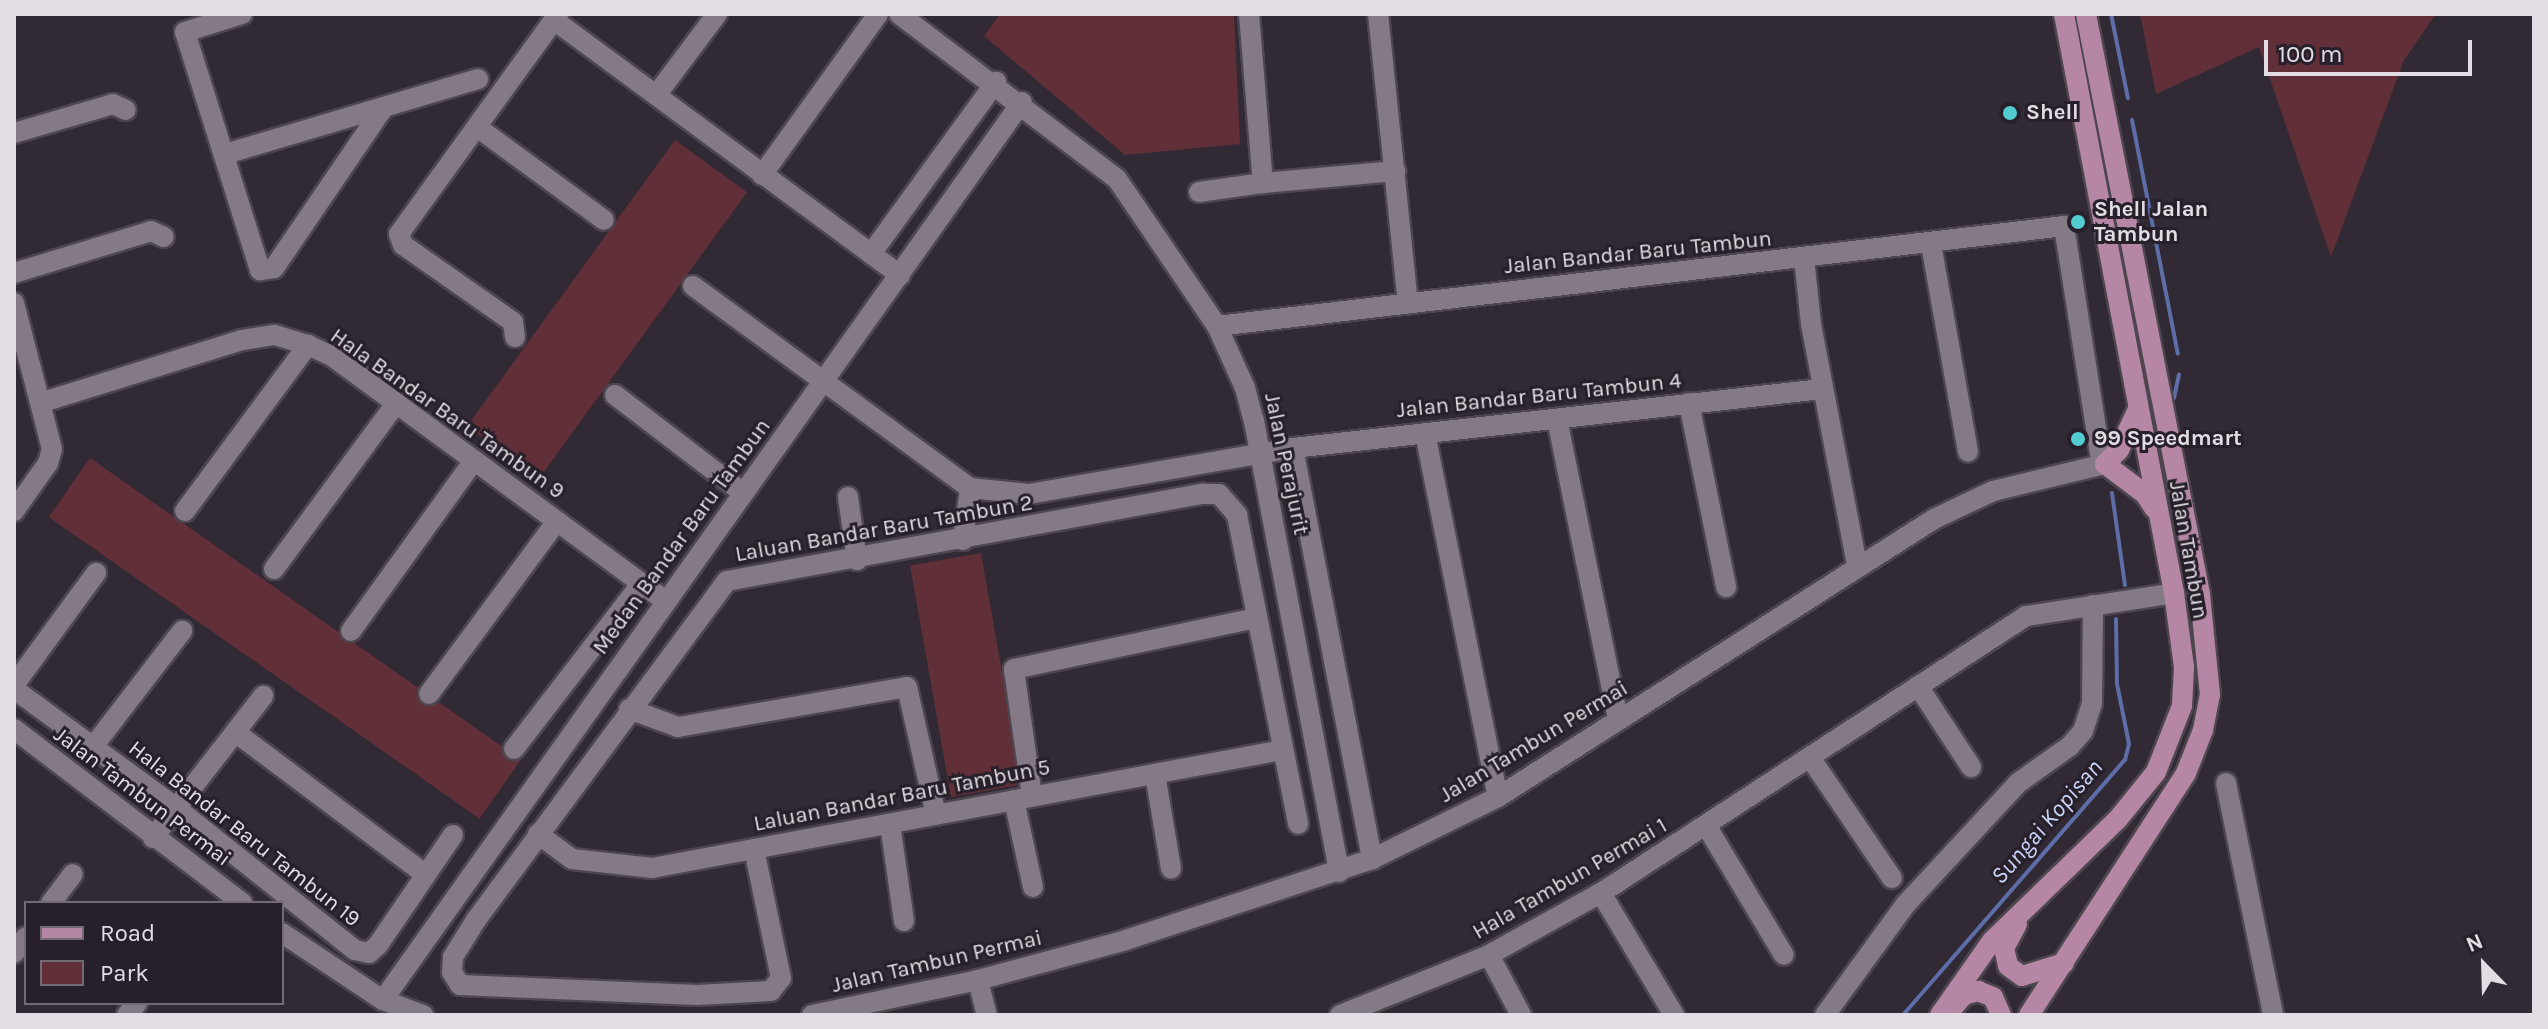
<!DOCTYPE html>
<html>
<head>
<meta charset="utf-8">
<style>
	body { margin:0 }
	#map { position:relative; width:2548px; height:1029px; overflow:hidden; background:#312933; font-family:Karla,sans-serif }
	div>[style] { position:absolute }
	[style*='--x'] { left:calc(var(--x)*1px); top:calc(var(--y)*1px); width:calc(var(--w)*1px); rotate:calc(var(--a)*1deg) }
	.green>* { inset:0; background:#602f38; transform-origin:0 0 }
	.stream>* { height:4px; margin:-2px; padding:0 2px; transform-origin:2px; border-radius:2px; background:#5c6da8 }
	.roads { filter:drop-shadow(2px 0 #4d464f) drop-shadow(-2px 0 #4d464f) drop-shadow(0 2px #4d464f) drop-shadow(0 -2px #4d464f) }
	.minor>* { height:20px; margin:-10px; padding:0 10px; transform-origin:10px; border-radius:10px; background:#847a86 }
	.major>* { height:20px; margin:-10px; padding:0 10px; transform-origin:10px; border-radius:10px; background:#b687a4 }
	.dots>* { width:22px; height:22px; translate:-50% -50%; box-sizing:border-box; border:4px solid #271f29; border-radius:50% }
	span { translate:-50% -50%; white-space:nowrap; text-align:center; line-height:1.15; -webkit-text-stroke:6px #271f29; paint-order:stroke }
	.poi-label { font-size:22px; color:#e2dde4; font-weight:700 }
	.left { translate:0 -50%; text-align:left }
	.street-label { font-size:22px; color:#e2dde4 }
	.water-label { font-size:24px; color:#c9d5f8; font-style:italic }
	.frame { position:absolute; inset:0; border:16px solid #e2dde4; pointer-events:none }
	.legend { position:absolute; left:24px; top:901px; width:260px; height:104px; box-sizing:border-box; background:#271f29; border:2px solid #726b74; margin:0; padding:10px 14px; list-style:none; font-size:24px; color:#e2dde4 }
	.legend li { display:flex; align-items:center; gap:16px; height:40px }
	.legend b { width:40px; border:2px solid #726b74 }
	.north { position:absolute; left:2444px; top:925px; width:80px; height:80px; -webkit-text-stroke:6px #271f29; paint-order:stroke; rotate:337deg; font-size:22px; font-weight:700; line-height:32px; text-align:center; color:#e2dde4 }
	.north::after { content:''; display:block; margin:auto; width:28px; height:36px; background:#e2dde4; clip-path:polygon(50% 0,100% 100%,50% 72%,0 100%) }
	.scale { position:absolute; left:2264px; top:40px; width:208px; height:36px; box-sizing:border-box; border:4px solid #e2dde4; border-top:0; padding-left:10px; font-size:24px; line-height:28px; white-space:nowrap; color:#e2dde4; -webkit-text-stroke:6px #271f29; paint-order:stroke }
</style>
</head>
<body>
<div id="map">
	<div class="green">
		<i style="clip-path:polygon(1000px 14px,1234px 14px,1240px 144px,1125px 155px,984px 36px)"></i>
		<i style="clip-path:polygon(2140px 14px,2436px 14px,2404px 60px,2331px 257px,2259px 47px,2156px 94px)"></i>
		<i style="left:675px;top:140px;width:89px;height:354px;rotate:36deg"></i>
		<i style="left:90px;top:458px;width:526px;height:72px;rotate:35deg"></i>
		<i style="left:981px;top:553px;width:235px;height:72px;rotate:80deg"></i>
	</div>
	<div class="stream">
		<i style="--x:2111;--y:14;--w:86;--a:78.6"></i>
		<i style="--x:2132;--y:120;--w:238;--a:78.9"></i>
		<i style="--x:2174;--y:398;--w:24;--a:-78"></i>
		<i style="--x:2112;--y:493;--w:93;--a:82"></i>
		<i style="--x:1903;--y:1015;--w:338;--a:-49"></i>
		<i style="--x:2125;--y:760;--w:16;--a:-76"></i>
		<i style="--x:2129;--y:744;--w:61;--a:-101.3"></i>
		<i style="--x:2117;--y:684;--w:65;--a:-90.9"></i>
	</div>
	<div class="roads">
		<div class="minor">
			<i style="--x:242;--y:14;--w:60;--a:162.5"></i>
			<i style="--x:185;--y:32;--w:250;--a:72.5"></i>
			<i style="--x:260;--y:270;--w:14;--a:-8"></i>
			<i style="--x:274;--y:268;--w:195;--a:-55.7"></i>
			<i style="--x:899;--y:14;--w:273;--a:37.1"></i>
			<i style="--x:1117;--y:179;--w:178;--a:55.8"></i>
			<i style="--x:1217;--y:326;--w:68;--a:65.7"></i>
			<i style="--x:1245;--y:388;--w:34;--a:75"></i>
			<i style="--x:1254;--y:421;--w:459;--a:79.3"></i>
			<i style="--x:1249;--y:14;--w:170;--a:85.3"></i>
			<i style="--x:1263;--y:183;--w:133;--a:-5.2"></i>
			<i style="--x:1378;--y:14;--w:291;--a:84.1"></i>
			<i style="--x:554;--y:20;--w:430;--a:36.4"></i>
			<i style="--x:657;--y:94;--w:100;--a:-53.1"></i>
			<i style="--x:477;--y:127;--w:157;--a:36.2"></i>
			<i style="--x:14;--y:133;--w:103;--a:-16.3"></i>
			<i style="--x:113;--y:104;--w:14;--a:25"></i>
			<i style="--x:225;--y:154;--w:264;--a:-16.5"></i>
			<i style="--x:762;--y:175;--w:198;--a:-54.2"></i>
			<i style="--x:1199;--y:192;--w:65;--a:-8"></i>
			<i style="--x:1931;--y:244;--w:211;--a:79.9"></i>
			<i style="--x:871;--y:254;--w:213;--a:-54"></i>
			<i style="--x:1804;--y:258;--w:66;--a:83.9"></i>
			<i style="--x:1811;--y:324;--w:246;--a:79.2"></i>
			<i style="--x:14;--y:273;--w:143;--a:-17"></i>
			<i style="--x:151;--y:231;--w:14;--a:25"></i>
			<i style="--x:693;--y:286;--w:343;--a:36.1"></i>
			<i style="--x:970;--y:488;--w:59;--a:5.8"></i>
			<i style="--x:1029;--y:494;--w:268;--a:-9.9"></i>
			<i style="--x:1293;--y:448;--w:532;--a:-6.36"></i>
			<i style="--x:14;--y:303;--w:151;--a:75.4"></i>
			<i style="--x:52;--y:449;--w:15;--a:106"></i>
			<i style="--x:48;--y:463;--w:59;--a:125.3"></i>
			<i style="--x:1217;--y:326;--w:853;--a:-6.73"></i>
			<i style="--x:2064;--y:226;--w:242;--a:81"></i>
			<i style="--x:515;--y:337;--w:15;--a:-98"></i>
			<i style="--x:513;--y:322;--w:134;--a:-145"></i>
			<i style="--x:403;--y:245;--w:12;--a:-110"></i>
			<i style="--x:399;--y:234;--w:271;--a:-54.1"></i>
			<i style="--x:615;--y:395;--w:161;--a:37.4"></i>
			<i style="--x:43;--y:402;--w:208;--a:-17.3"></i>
			<i style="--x:242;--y:340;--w:33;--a:-9"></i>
			<i style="--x:275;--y:335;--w:34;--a:17"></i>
			<i style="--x:308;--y:345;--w:26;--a:25"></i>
			<i style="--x:332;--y:356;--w:413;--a:36.3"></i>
			<i style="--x:1689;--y:403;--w:188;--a:78.6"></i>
			<i style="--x:1557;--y:419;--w:307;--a:78.5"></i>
			<i style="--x:1425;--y:433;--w:371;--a:78.7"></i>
			<i style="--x:1293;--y:448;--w:419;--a:79.1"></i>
			<i style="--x:848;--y:497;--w:64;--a:81.9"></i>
			<i style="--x:185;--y:511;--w:207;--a:-53.5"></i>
			<i style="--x:963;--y:540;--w:52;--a:-82.3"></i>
			<i style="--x:274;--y:569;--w:204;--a:-53.6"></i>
			<i style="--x:351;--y:631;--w:208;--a:-54.2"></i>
			<i style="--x:14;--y:685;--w:139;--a:-53.8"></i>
			<i style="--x:1918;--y:686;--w:97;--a:56.8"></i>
			<i style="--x:14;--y:689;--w:200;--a:36.2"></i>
			<i style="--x:175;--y:807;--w:230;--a:38.5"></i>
			<i style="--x:355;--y:950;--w:14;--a:12"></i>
			<i style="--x:369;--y:953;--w:12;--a:-42"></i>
			<i style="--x:378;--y:945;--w:133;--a:-55.7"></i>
			<i style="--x:429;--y:694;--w:215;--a:-53.5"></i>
			<i style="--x:629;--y:709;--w:52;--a:20.2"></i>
			<i style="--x:678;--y:727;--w:232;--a:-9.9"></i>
			<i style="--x:907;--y:687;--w:131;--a:77.2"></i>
			<i style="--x:14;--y:729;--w:287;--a:37.3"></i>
			<i style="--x:235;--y:732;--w:237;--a:36.8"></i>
			<i style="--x:92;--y:748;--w:148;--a:-52.4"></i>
			<i style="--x:514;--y:749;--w:208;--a:-52.4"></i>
			<i style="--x:1811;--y:759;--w:144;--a:55.8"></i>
			<i style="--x:1155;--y:774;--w:96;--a:80.4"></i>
			<i style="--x:2226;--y:783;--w:237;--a:78.5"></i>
			<i style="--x:1032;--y:796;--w:128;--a:-98.1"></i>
			<i style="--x:1014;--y:669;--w:246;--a:-11.9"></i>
			<i style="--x:1014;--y:800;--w:89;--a:77.7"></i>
			<i style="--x:890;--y:824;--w:98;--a:81.8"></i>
			<i style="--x:1707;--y:827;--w:149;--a:59"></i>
			<i style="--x:538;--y:834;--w:42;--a:36.3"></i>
			<i style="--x:572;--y:859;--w:81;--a:6.4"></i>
			<i style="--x:652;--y:868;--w:641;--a:-10.61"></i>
			<i style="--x:153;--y:838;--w:180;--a:-52.2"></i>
			<i style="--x:754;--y:849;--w:132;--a:78.2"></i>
			<i style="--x:781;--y:978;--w:16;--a:128"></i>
			<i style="--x:771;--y:991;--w:74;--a:176.9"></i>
			<i style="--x:697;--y:995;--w:237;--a:-177.6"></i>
			<i style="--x:460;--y:985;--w:15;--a:-122"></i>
			<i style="--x:452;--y:972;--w:15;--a:-86"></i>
			<i style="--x:453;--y:957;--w:44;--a:-58.1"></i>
			<i style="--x:476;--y:920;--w:422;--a:-53.5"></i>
			<i style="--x:727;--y:581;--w:484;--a:-10.4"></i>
			<i style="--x:1203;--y:494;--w:16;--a:0"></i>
			<i style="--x:1219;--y:494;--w:28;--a:49"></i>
			<i style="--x:1237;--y:515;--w:315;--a:78.8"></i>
			<i style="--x:1601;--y:893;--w:142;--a:59.1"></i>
			<i style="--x:51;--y:903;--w:36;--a:-53"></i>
			<i style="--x:282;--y:933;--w:121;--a:33.6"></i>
			<i style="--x:383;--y:1000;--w:43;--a:20.6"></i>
			<i style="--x:14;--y:953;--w:20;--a:-53"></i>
			<i style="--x:1489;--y:955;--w:68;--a:61.9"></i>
			<i style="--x:978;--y:980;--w:36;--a:76"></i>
			<i style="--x:383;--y:1000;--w:1102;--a:-54.57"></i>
			<i style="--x:127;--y:1015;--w:16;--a:-50"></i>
			<i style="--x:812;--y:1015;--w:170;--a:-11.9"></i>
			<i style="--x:978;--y:980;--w:153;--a:-15.1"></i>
			<i style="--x:1126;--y:940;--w:259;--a:-18.2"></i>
			<i style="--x:1372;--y:859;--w:140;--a:-26.2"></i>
			<i style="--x:1498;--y:797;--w:517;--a:-32.52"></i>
			<i style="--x:1934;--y:519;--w:65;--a:-25.4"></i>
			<i style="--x:1993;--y:491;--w:115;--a:-13.6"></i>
			<i style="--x:1340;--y:1015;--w:161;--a:-21.9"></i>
			<i style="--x:1489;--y:955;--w:128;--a:-29"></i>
			<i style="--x:1601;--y:893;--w:507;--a:-33.09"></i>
			<i style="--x:2026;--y:616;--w:150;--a:-8.8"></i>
			<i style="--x:1825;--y:1015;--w:137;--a:-53.9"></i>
			<i style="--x:1906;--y:904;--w:165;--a:-47.2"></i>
			<i style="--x:2018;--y:783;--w:64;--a:-35.4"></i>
			<i style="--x:2070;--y:746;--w:20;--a:-49"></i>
			<i style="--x:2083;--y:731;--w:29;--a:-72"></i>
			<i style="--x:2092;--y:703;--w:98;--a:-89.4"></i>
		</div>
		<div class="major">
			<i style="--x:2138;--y:409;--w:45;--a:114.9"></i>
			<i style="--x:2119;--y:450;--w:20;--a:135"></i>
			<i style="--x:2105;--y:464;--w:50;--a:36.9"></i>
			<i style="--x:2145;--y:494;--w:17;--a:57"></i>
			<i style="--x:2017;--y:924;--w:27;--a:118"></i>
			<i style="--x:2004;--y:948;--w:18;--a:77"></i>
			<i style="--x:2008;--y:966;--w:17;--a:36"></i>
			<i style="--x:2022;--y:976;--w:44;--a:-17.2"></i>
			<i style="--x:1949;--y:1012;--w:23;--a:-49"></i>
			<i style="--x:1964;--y:995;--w:15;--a:-16"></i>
			<i style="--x:1978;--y:991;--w:16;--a:22"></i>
			<i style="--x:1993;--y:997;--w:20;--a:66"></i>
			<i style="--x:1940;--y:1015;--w:90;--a:-54.9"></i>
			<i style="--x:1992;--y:941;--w:175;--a:-44.1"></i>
			<i style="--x:2118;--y:819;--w:60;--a:-51"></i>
			<i style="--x:2156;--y:772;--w:71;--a:-68.5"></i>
			<i style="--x:2182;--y:706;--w:39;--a:-87"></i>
			<i style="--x:2184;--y:667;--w:75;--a:-97.7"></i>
			<i style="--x:2174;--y:593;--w:589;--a:-100.76"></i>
			<i style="--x:2029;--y:1015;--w:288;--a:-57"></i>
			<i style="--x:2186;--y:773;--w:46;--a:-68.4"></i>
			<i style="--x:2203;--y:730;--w:36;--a:-79"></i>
			<i style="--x:2210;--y:695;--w:101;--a:-95.7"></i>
			<i style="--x:2200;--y:594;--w:591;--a:-101.12"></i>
		</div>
	</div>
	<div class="dots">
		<i style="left:2010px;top:113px;background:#52ccd0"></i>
		<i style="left:2078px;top:222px;background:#52ccd0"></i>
		<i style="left:2078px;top:439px;background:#52ccd0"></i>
	</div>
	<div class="poi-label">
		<span class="left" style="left:2026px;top:113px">Shell</span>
		<span class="left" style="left:2094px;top:222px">Shell Jalan<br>Tambun</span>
		<span class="left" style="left:2094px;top:439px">99 Speedmart</span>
	</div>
	<div class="street-label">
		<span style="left:1638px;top:253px;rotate:-6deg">Jalan Bandar Baru Tambun</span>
		<span style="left:1539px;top:396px;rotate:-6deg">Jalan Bandar Baru Tambun 4</span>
		<span style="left:447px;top:414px;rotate:35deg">Hala Bandar Baru Tambun 9</span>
		<span style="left:1286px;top:464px;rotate:78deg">Jalan Perajurit</span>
		<span style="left:884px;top:529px;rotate:-10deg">Laluan Bandar Baru Tambun 2</span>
		<span style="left:682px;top:537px;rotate:-54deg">Medan Bandar Baru Tambun</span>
		<span style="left:2188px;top:550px;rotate:80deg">Jalan Tambun</span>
		<span style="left:1534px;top:742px;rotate:-31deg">Jalan Tambun Permai</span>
		<span style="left:902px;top:796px;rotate:-11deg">Laluan Bandar Baru Tambun 5</span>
		<span style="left:142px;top:797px;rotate:37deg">Jalan Tambun Permai</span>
		<span style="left:244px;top:834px;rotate:38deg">Hala Bandar Baru Tambun 19</span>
		<span style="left:1570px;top:879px;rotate:-30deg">Hala Tambun Permai 1</span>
		<span style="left:937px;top:962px;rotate:-13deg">Jalan Tambun Permai</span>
	</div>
	<div class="water-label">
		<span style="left:2047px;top:822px;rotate:-49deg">Sungai Kopisan</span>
	</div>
	<div class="frame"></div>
	<ul class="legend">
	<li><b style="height:10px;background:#b687a4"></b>Road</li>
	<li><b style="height:22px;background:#602f38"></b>Park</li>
	</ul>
	<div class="north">N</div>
	<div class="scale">100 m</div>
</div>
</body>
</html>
